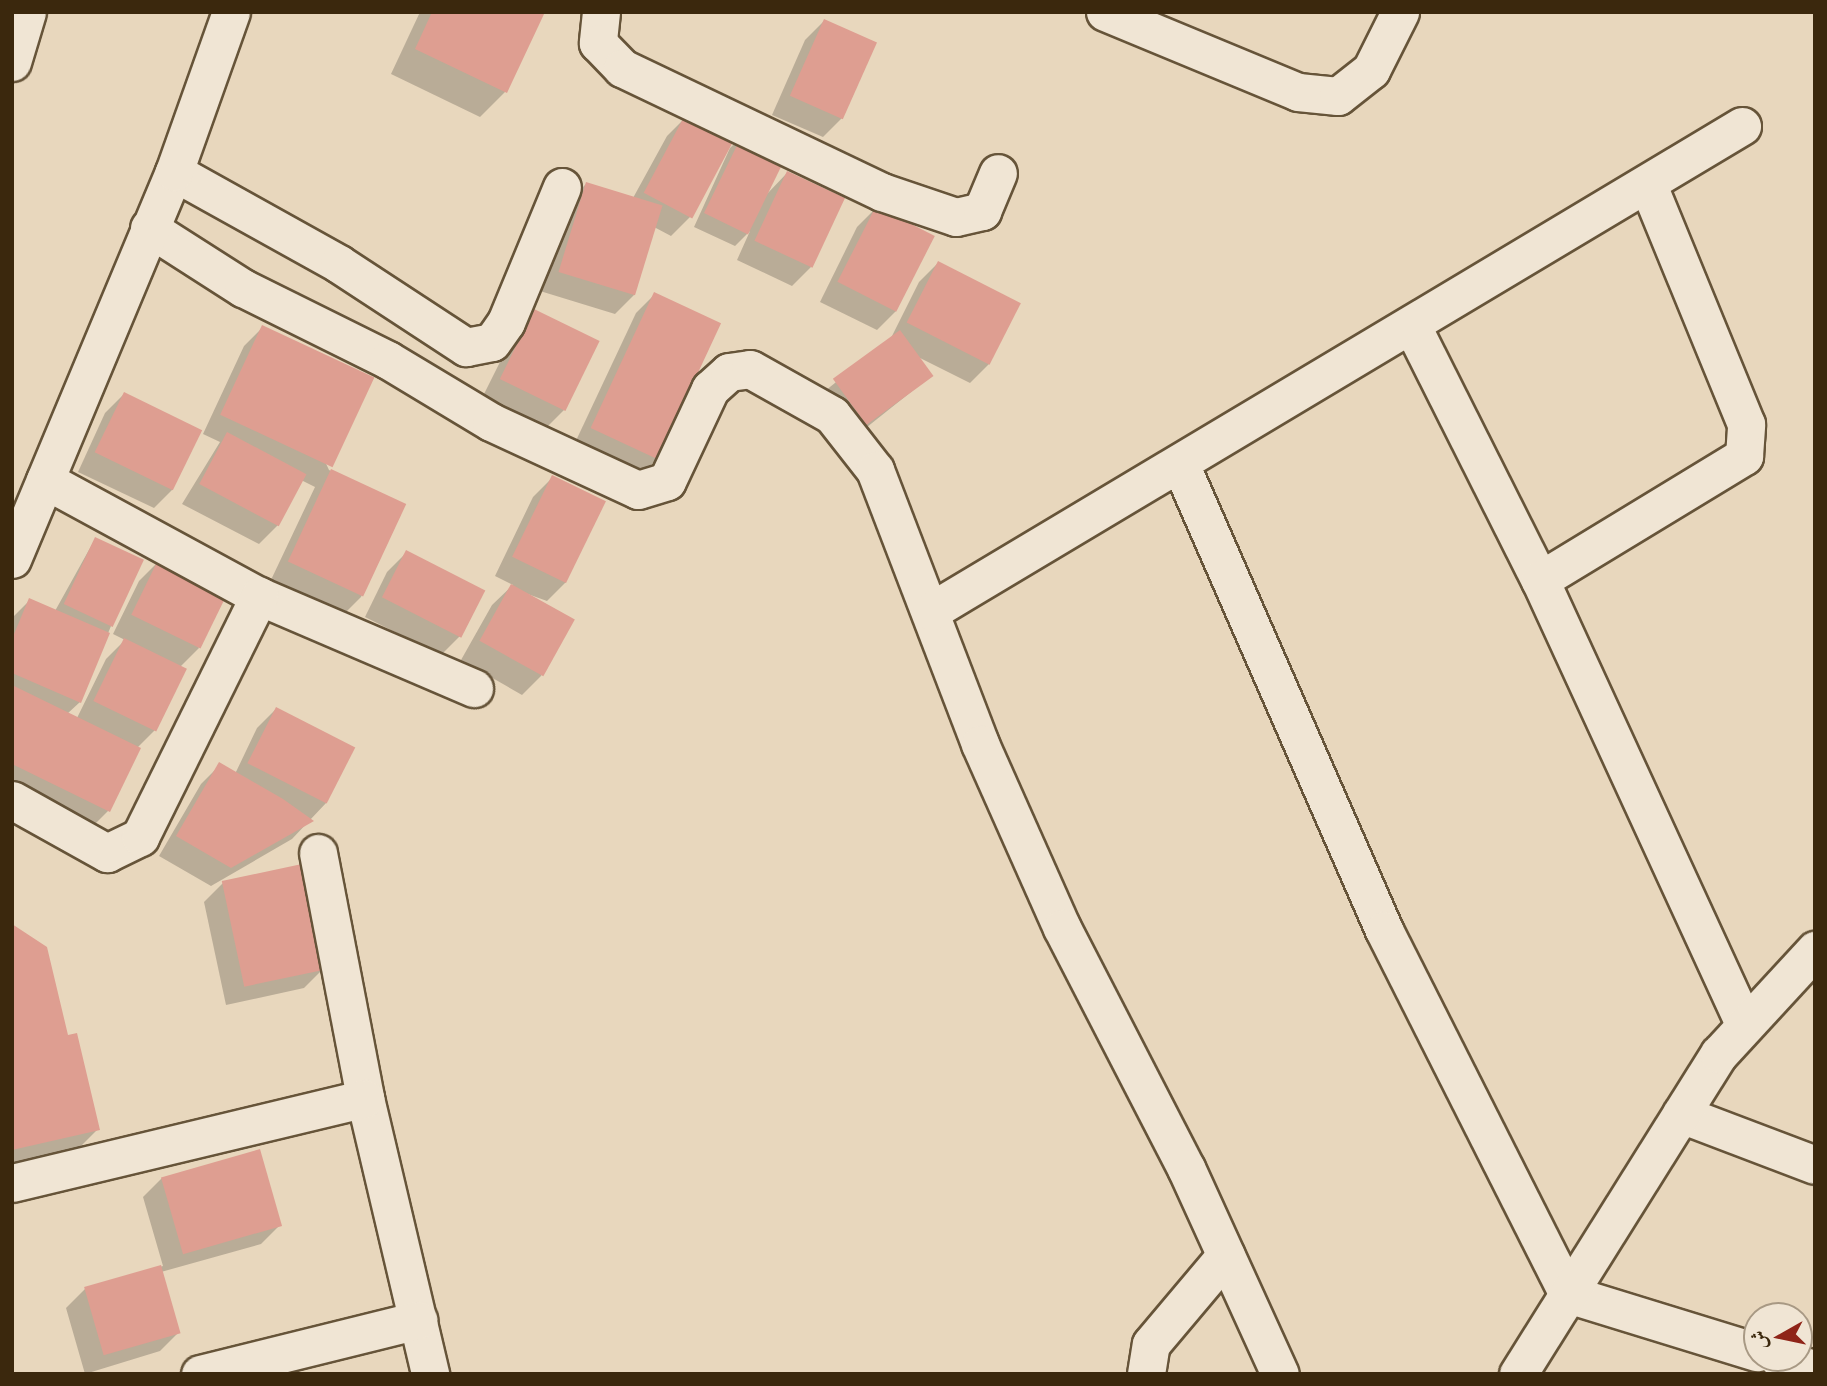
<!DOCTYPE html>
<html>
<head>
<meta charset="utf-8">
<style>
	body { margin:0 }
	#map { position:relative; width:1827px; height:1386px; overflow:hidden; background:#e8d7bd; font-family:"Libre Caslon Text",Amiri,serif }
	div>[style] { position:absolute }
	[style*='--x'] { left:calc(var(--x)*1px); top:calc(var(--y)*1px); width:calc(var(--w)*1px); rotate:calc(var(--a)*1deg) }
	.shadow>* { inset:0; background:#0003 }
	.building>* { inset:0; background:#de9e91; transform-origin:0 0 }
	.roads { filter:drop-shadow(2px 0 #665439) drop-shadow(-2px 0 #665439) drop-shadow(0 2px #665439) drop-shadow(0 -2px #665439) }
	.minor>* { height:37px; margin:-18.5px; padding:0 18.5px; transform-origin:18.5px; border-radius:18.5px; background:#f0e5d4 }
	span { translate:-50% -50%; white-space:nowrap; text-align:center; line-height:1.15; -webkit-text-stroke:5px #f0e5d4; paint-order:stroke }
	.frame { position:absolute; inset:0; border:14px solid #3b280d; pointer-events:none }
	.north { position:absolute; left:1743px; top:1302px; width:70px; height:70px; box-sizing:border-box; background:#f0e5d4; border:2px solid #a89984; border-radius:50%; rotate:261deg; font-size:19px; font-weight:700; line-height:28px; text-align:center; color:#3b280d }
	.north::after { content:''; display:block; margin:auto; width:24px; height:32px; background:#8f2418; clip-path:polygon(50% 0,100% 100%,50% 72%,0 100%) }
</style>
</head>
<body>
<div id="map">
	<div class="shadow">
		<i style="clip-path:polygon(420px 12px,543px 12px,505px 92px,480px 117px,391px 74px)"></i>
		<i style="clip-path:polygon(824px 21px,842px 118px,823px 137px,772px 115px,805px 40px)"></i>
		<i style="clip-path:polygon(686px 117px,690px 217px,671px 236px,654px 227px,634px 295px,615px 314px,540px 291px,567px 203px,586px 184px,633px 198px,667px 136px)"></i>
		<i style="clip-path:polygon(743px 135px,767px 194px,787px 173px,811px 267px,792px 286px,737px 260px,750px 231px,735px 246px,694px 227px,730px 148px)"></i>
		<i style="clip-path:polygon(876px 208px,896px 311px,877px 330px,820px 302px,857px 227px)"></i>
		<i style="clip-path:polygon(938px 263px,989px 364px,970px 383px,916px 356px,931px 376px,847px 443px,815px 399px,891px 338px,919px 282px)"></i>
		<i style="clip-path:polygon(655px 294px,657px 459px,638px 478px,573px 447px,636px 313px)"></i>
		<i style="clip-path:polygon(535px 311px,564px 410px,545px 429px,482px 398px,516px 330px)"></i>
		<i style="clip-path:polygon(263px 327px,329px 470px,404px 505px,361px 597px,342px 616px,270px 582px,315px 487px,301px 480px,278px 525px,259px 544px,182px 504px,220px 442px,203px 434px,244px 346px)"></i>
		<i style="clip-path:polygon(124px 394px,173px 489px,154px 508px,78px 472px,105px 413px)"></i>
		<i style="clip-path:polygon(552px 478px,566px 582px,547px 601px,522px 592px,573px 621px,541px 676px,522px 695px,461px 660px,492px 605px,513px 585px,495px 576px,533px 497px)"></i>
		<i style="clip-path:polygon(95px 539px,111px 626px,80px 702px,67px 714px,77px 718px,106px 659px,125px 640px,113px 634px,139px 581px,158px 562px,199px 648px,180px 667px,155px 730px,137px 748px,108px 811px,89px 830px,12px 792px,12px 618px,30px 600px,55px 611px)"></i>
		<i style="clip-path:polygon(406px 553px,460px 636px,441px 655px,365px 617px,387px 572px)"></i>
		<i style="clip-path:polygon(276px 709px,327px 802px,292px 839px,211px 886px,159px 856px,201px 784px,220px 765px,235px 774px,257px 728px)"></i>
		<i style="clip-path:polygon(223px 883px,323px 969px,304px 988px,226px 1005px,204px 902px)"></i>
		<i style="clip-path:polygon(12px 926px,67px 1037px,98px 1129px,73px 1154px,12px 1168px)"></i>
		<i style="clip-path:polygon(162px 1178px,280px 1225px,261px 1244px,161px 1272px,179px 1332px,160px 1351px,85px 1374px,66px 1308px,85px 1289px,163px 1266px,143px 1197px)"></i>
	</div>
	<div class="building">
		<i style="clip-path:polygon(432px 12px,545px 12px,507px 93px,415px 49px)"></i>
		<i style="left:824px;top:19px;width:58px;height:84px;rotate:24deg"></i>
		<i style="left:685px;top:115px;width:55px;height:88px;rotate:28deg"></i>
		<i style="left:743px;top:133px;width:49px;height:89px;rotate:26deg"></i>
		<i style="left:787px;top:171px;width:64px;height:77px;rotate:25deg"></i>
		<i style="left:586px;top:182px;width:80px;height:94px;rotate:17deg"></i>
		<i style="left:876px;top:206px;width:66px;height:85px;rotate:27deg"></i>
		<i style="left:938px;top:261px;width:93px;height:69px;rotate:27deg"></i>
		<i style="left:654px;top:292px;width:74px;height:150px;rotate:25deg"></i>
		<i style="left:534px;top:309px;width:73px;height:78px;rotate:26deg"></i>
		<i style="left:262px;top:325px;width:124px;height:99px;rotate:25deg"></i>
		<i style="left:900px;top:330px;width:57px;height:83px;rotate:54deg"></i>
		<i style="left:124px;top:392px;width:87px;height:67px;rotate:26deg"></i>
		<i style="left:227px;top:432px;width:90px;height:59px;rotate:28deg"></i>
		<i style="left:331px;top:469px;width:83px;height:102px;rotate:25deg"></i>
		<i style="left:552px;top:475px;width:60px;height:91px;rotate:26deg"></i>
		<i style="left:95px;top:537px;width:54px;height:74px;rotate:25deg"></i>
		<i style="left:406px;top:550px;width:89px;height:53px;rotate:27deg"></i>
		<i style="left:158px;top:560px;width:77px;height:61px;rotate:26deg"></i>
		<i style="left:511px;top:584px;width:73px;height:65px;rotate:29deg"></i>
		<i style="clip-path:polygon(29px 598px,110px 633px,81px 703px,12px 673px,12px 639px)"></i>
		<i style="left:124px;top:638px;width:70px;height:70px;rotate:26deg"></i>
		<i style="clip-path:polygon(12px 685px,141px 748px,110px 812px,12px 764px)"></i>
		<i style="left:276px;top:707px;width:89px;height:63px;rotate:27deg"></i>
		<i style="clip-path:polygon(219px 762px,283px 799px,314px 821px,231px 868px,176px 836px)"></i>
		<i style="left:302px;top:864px;width:108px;height:82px;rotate:78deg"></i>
		<i style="clip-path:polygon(12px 924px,47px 947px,68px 1035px,77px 1033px,100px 1130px,12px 1150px)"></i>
		<i style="left:260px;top:1149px;width:80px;height:103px;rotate:74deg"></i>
		<i style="left:161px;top:1265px;width:71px;height:80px;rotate:74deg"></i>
	</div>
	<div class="roads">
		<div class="minor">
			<i style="--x:601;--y:12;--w:31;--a:96"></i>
			<i style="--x:598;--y:43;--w:35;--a:46"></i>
			<i style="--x:622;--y:68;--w:288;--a:25.5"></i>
			<i style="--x:882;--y:192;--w:78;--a:18.7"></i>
			<i style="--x:956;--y:217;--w:27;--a:-13"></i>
			<i style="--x:982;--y:211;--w:41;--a:-67.2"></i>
			<i style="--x:1105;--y:12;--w:209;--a:22.5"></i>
			<i style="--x:1298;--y:92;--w:40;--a:5.7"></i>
			<i style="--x:1338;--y:96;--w:42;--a:-38.2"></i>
			<i style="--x:1371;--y:70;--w:65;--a:-63.4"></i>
			<i style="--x:12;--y:62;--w:52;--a:-73.3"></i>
			<i style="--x:174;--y:172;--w:189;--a:29.1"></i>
			<i style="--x:339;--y:264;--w:152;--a:33.2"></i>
			<i style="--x:466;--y:347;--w:26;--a:-11"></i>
			<i style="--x:492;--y:342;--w:24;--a:-55"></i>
			<i style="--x:506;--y:322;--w:146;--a:-67.5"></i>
			<i style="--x:149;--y:228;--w:112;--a:32.6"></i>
			<i style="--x:243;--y:288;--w:162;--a:26.4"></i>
			<i style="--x:388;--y:360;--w:120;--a:31"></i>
			<i style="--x:491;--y:422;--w:162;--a:24.8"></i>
			<i style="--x:638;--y:490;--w:30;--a:-17"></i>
			<i style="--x:667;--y:481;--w:102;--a:-64.9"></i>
			<i style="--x:710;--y:389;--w:25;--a:-42"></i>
			<i style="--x:729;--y:372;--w:21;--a:-8"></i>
			<i style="--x:750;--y:369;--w:94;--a:29.3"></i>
			<i style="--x:832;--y:415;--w:70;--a:52"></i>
			<i style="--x:875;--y:470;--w:293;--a:69"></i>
			<i style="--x:980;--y:744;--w:201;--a:66"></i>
			<i style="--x:1062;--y:928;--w:270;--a:62.7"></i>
			<i style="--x:1186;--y:1168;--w:226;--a:65.5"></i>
			<i style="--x:1413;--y:328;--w:282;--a:63.3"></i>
			<i style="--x:1540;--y:580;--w:489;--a:65.3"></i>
			<i style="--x:1181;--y:466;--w:506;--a:66.37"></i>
			<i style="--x:1384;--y:930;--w:408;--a:63.2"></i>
			<i style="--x:1568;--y:1294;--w:198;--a:17.1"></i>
			<i style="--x:45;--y:480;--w:243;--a:28.5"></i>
			<i style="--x:259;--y:596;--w:234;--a:23.2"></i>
			<i style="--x:12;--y:559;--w:420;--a:-67.3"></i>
			<i style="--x:174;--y:172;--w:170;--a:-70.4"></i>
			<i style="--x:1540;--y:580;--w:239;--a:-31.3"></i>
			<i style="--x:1744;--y:456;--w:32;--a:-86"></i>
			<i style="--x:1746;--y:424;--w:258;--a:-112.3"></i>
			<i style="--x:931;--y:611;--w:945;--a:-30.88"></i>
			<i style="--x:12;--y:800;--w:109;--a:29.2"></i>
			<i style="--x:107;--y:853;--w:37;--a:-26"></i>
			<i style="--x:140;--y:837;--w:269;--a:-63.7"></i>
			<i style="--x:318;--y:853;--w:249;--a:79.1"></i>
			<i style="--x:365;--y:1098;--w:284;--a:76.7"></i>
			<i style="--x:1681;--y:1114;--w:143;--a:20.8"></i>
			<i style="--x:12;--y:1183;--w:363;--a:-13.5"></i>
			<i style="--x:1778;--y:1358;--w:39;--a:17"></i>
			<i style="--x:200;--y:1374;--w:225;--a:-13.9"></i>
			<i style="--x:1146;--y:1374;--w:30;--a:-81"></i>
			<i style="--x:1151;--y:1344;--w:116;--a:-49.9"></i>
			<i style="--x:1518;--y:1374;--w:378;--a:-57.9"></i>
			<i style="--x:1719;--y:1054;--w:142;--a:-47.3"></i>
		</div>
	</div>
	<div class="frame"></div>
	<div class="north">ش</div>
</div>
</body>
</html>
